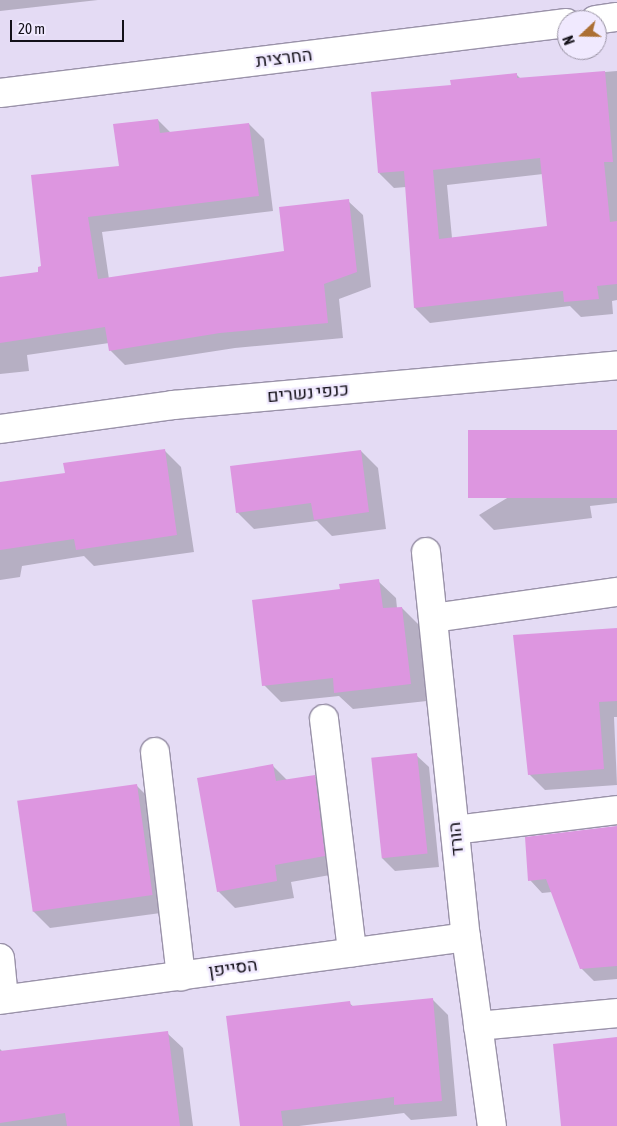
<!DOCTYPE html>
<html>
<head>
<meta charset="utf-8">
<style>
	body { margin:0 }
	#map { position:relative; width:617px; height:1126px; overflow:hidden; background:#e4dbf4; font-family:"Asap Condensed",Heebo,sans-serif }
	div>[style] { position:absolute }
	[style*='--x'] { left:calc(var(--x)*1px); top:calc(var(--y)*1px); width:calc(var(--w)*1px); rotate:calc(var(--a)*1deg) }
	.shadow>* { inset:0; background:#0003 }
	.building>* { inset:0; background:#dd96e0; transform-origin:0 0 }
	.roads { filter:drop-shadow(1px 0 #9a92a9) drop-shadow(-1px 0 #9a92a9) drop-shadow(0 1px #9a92a9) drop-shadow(0 -1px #9a92a9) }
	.minor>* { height:28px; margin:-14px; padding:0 14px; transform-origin:14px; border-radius:14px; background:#fff }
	span { translate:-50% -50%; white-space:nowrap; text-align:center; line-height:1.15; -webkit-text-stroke:4.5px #f0e9fe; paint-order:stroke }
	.street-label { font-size:18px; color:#131018 }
	.north { position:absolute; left:557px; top:10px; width:50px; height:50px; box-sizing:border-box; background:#f0e9fe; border:1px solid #9892a2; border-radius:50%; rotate:249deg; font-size:14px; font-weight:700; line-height:20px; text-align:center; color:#131018 }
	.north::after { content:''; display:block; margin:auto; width:18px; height:22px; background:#ac6f33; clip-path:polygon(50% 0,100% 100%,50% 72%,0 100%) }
	.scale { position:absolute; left:10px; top:20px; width:114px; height:22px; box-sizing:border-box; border:2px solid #131018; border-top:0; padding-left:6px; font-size:15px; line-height:18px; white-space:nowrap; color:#131018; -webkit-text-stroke:4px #f0e9fe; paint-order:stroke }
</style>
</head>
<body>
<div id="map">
	<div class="shadow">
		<i style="clip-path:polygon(0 0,98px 0,0 11px)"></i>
		<i style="clip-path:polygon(evenodd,617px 71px,617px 300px,612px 301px,613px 314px,581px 317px,570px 306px,430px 323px,415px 308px,406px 187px,394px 188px,379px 173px,452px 86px,516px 74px,521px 79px,617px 71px,543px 174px,548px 227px,452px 238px,447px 185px,543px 174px)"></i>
		<i style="clip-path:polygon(158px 120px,171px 133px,249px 124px,264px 139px,273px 211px,102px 232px,109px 279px,285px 252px,348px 201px,363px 215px,371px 287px,339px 299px,343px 338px,235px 348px,125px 365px,110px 350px,109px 343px,27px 355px,29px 371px,0 374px,0 278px,40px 273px)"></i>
		<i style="clip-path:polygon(617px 431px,617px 503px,590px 506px,592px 518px,494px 530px,479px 515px)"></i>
		<i style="clip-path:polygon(164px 450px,181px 467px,194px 552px,94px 566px,84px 556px,22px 566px,20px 577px,0 580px,0 483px,66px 474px)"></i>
		<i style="clip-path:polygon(361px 451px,378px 468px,386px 529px,332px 536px,317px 521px,254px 529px,237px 512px)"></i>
		<i style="clip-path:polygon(378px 581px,396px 598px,397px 608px,402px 608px,419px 625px,427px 701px,353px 709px,339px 696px,281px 702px,264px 685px)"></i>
		<i style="clip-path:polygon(617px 629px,617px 717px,614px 717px,617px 785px,545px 790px,529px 774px)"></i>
		<i style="clip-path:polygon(416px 755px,429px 767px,439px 867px,395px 871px,382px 858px)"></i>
		<i style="clip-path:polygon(273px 766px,288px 781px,315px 776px,332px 793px,341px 873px,291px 882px,294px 898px,235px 908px,218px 891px)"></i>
		<i style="clip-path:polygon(136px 785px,153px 802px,168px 912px,50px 928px,33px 911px)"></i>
		<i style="clip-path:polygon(617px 828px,617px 979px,594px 981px,581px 968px,552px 892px,542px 893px,530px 880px)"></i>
		<i style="clip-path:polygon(432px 999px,448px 1015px,457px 1116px,411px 1120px,404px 1113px,299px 1126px,242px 1126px,349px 1003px,354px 1007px)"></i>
		<i style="clip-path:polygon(167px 1033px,183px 1048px,193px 1126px,0 1126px,0 1049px,3px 1052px)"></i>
	</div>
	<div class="building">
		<i style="clip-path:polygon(evenodd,605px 71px,613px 162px,604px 162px,610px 222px,617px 221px,617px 284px,597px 286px,599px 299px,564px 302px,563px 291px,414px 308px,404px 171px,378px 173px,371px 92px,451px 85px,450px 80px,517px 73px,517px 78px,605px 71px,540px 158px,547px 226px,439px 239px,433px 170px,540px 158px)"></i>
		<i style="clip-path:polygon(158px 119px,160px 133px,249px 123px,259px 196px,88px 217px,98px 279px,284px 251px,279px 207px,349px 199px,357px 272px,324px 284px,328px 323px,220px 333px,109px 351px,105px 327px,0 343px,0 277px,38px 272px,38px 267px,41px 266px,31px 175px,119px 166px,113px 124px)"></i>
		<i style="left:617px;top:430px;width:68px;height:149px;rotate:90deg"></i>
		<i style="clip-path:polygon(165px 449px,177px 535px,76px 550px,74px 539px,0 550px,0 482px,65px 473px,63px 463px)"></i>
		<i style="clip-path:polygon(361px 450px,369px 512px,314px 520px,311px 503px,236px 513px,230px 466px)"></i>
		<i style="clip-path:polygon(379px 579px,383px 608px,402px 607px,411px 684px,334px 693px,333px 678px,262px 686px,252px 600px,340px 589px,339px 584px)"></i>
		<i style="clip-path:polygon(617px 628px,617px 701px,599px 702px,604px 769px,528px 775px,513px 635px)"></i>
		<i style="left:417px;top:753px;width:101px;height:46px;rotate:84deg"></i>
		<i style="clip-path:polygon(273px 764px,276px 781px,315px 775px,325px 856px,275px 865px,277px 881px,217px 892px,197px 778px)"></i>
		<i style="left:137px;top:784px;width:112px;height:121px;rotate:82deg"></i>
		<i style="clip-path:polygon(617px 826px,617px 966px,580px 969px,546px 879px,528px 881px,525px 837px)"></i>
		<i style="clip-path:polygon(433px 998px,442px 1101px,394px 1105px,394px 1097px,281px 1111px,283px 1126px,240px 1126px,226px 1016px,350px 1001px,351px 1006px)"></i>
		<i style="clip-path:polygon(168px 1031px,180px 1126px,67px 1126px,65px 1113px,0 1123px,0 1051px)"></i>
		<i style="clip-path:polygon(617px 1037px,617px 1126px,561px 1126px,553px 1044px)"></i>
	</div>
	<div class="roads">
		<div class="minor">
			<i style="--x:595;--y:20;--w:22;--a:-8"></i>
			<i style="--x:0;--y:93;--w:571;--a:-7.04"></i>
			<i style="--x:0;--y:429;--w:175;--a:-7.9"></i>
			<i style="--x:173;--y:405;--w:446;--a:-5.1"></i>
			<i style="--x:426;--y:552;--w:387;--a:84.1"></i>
			<i style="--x:466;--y:937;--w:191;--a:82.2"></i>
			<i style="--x:434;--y:618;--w:185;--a:-8.1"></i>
			<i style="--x:324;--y:719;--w:235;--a:83.1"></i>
			<i style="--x:155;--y:752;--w:226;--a:83.4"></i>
			<i style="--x:455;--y:830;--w:163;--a:-7"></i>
			<i style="--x:0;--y:958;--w:41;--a:84.4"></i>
			<i style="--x:0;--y:1000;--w:470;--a:-7.7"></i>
			<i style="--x:478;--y:1026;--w:140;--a:-5.3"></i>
		</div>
	</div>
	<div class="street-label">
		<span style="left:284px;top:58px;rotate:-7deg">החרצית</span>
		<span style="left:308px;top:393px;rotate:-5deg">כנפי נשרים</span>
		<span style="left:456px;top:839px;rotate:-96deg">הורד</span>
		<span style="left:233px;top:968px;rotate:-8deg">הסייפן</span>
	</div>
	<div class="north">N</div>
	<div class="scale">20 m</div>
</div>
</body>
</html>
